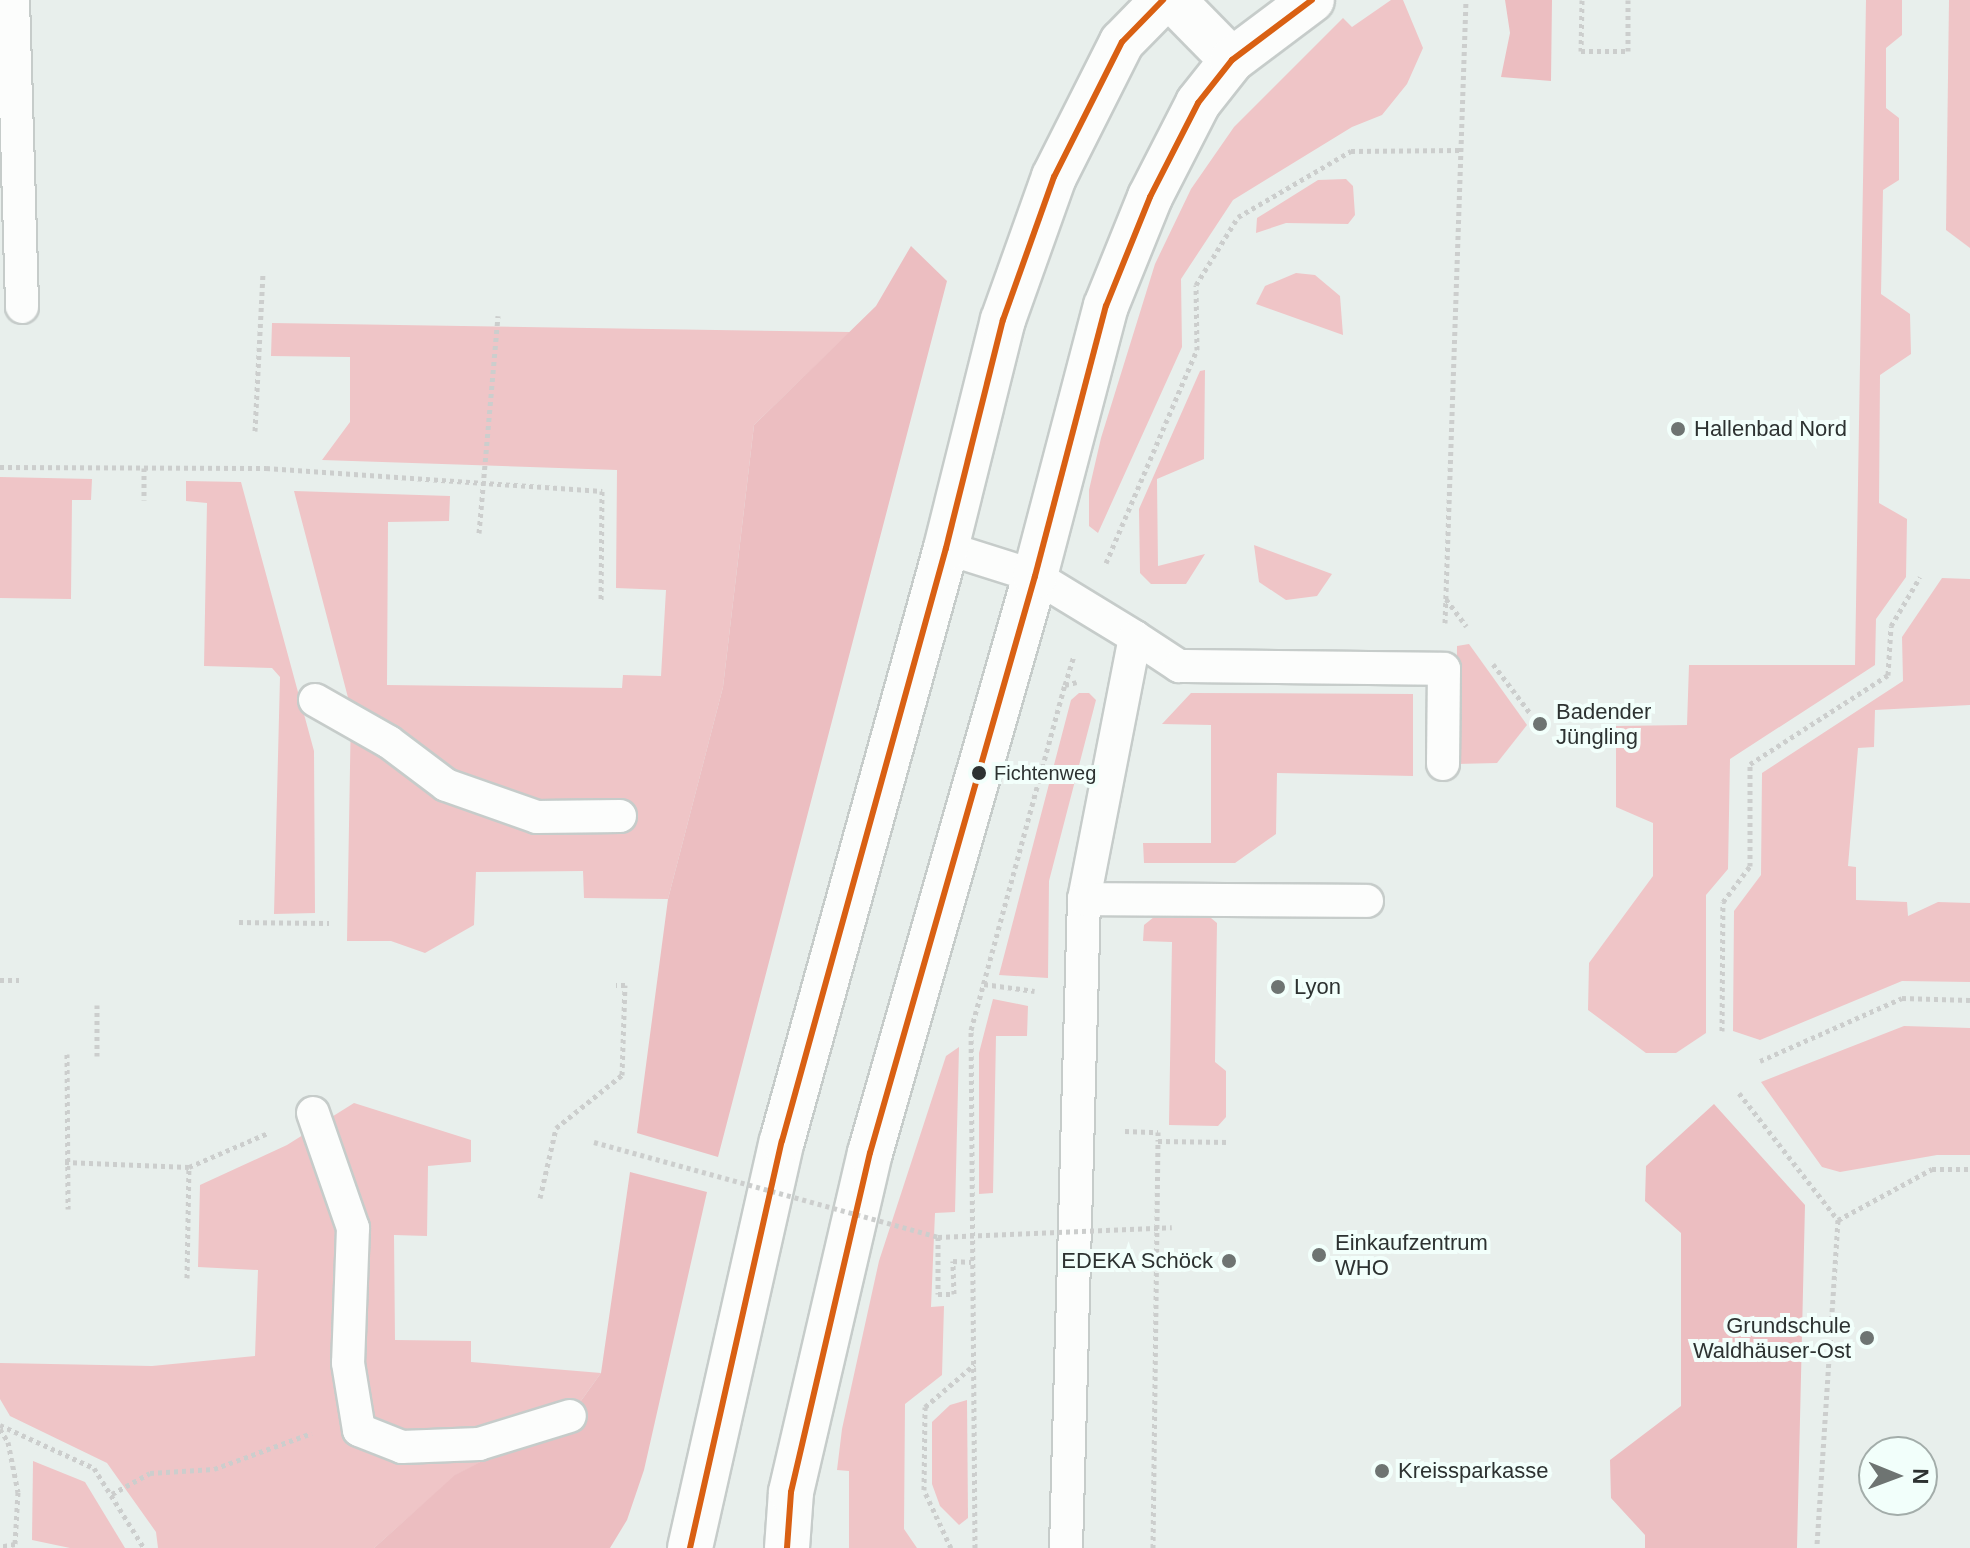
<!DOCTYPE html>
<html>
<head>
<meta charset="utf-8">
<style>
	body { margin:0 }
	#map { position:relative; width:1970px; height:1548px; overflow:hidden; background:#e8efec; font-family:Arial,sans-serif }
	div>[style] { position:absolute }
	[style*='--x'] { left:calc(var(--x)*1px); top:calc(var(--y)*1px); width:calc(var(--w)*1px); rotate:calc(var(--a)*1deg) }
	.green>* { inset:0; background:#efc5c7 }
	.forest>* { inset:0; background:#ecbec1 }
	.path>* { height:5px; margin-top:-2.5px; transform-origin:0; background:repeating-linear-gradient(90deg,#cccecd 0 4px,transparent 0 8px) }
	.roads { filter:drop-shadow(2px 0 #c6ccca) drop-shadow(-2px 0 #c6ccca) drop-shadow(0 2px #c6ccca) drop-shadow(0 -2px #c6ccca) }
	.service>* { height:32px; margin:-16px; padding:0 16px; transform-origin:16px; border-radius:16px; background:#fcfdfc }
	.minor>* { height:44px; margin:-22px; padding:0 22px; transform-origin:22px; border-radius:22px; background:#fcfdfc }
	.path-bridge>* { height:5px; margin-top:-2.5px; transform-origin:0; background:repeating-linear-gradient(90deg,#cccecd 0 4px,transparent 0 8px) }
	.bus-1>* { height:6px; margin:-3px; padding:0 3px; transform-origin:3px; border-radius:3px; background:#d96013 }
	.dots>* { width:22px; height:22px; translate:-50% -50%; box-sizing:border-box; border:4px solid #f2fffb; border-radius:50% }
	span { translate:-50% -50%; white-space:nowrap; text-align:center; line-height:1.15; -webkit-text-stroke:8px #f2fffb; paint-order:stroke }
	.bus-label { font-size:20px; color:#2d3231 }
	.left { translate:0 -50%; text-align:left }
	.poi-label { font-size:22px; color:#2d3231 }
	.right { translate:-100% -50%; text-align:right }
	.north { position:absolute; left:1858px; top:1436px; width:80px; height:80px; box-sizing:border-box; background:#f2fffb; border:2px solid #a3adaa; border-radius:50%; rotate:91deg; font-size:22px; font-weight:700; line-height:32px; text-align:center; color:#2d3231 }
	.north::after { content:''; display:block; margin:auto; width:28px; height:36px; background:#6e7472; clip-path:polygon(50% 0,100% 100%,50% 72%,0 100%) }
</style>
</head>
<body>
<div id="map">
	<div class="green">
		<i style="clip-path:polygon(1391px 0,1403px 0,1423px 48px,1407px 84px,1382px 115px,1352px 127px,1233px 200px,1181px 279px,1182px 347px,1098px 533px,1089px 526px,1089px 490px,1101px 438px,1155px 264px,1191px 189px,1234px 127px,1343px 18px,1352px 27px)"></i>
		<i style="clip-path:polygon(1866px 0,1902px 0,1902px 35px,1886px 48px,1886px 108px,1899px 118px,1899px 180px,1883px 190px,1881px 294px,1910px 314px,1911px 354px,1880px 375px,1879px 503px,1907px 519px,1906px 577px,1876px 619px,1875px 665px,1730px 759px,1728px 869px,1706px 895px,1706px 1033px,1676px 1053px,1646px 1053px,1588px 1010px,1589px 963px,1653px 876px,1653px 823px,1616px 807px,1616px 726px,1687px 725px,1689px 665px,1855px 665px)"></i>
		<i style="clip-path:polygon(1949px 0,1970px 0,1970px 248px,1946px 230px)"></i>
		<i style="clip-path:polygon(1346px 179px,1353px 186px,1355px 215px,1348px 224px,1286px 223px,1256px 233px,1257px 218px,1318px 180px)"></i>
		<i style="clip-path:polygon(1296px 273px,1315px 275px,1340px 296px,1343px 335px,1256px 304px,1265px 286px)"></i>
		<i style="clip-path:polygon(272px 323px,850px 332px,754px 425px,723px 687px,668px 899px,584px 898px,583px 871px,476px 872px,474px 925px,425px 953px,391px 941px,347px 941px,351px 709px,294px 491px,450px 496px,449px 521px,388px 522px,387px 685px,622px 688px,623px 675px,661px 676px,666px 590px,616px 588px,617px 470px,322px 460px,350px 422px,350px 357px,271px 356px)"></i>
		<i style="clip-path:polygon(1205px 370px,1204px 459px,1157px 479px,1158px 566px,1205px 554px,1186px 584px,1151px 584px,1140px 573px,1139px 509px,1200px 371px)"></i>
		<i style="clip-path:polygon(0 477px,92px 479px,91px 500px,72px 500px,71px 599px,0 598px)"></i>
		<i style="clip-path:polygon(186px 481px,241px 482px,314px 751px,315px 913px,274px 914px,280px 677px,272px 668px,204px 666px,207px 503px,186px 501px)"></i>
		<i style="clip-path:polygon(1254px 545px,1332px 574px,1317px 596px,1286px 600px,1259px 582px)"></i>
		<i style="clip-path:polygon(1942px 578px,1970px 579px,1970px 705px,1875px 710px,1874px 747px,1858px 748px,1848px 866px,1856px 867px,1856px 900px,1907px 902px,1908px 916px,1938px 902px,1970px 903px,1970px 982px,1902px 981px,1760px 1040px,1733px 1031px,1734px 911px,1761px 875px,1762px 773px,1903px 681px,1902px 637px)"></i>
		<i style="clip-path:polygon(1469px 644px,1527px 725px,1497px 763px,1456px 764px,1457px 646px)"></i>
		<i style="clip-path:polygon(1079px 693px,1089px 693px,1096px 700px,1049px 881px,1048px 978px,999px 975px,1071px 700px)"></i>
		<i style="clip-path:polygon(1191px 693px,1413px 694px,1413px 776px,1277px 773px,1276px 834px,1235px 863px,1144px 863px,1143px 843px,1211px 843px,1211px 725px,1162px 724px)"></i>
		<i style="clip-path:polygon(1154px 917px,1211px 918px,1217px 923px,1215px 1062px,1226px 1071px,1226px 1117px,1218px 1126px,1169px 1125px,1172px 942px,1143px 941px,1144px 925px)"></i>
		<i style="clip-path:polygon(993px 999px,1028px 1006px,1027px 1036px,996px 1036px,993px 1193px,979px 1194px,979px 1053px)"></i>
		<i style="clip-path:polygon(1904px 1026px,1970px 1028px,1970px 1155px,1937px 1155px,1840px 1172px,1822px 1167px,1761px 1082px)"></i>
		<i style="clip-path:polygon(959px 1047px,955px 1212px,935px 1213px,931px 1307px,944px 1306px,942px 1375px,905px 1404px,904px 1529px,917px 1548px,849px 1548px,849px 1471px,837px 1470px,842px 1429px,879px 1261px,946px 1056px)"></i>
		<i style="clip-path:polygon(354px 1103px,471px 1140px,471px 1162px,428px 1166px,427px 1236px,394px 1235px,395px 1340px,471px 1341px,471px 1362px,601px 1373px,570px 1416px,456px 1475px,374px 1548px,158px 1548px,156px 1532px,107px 1463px,10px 1416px,0 1399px,0 1363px,152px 1366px,255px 1356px,258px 1270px,198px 1267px,200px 1185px,287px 1145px)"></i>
		<i style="clip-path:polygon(967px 1400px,968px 1518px,959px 1525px,940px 1506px,932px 1484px,932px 1422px,950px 1405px)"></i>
		<i style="clip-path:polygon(33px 1461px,85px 1482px,125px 1548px,70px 1548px,32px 1540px)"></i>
	</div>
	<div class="forest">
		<i style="clip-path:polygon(1505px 0,1552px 0,1551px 81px,1501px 77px,1510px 33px)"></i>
		<i style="clip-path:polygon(911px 246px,947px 281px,718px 1157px,637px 1133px,668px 899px,723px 687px,754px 425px,876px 306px)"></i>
		<i style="clip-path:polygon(1714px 1104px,1805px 1205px,1797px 1548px,1645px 1548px,1645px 1535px,1611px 1498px,1610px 1460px,1681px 1406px,1681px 1233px,1645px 1201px,1646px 1166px)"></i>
		<i style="clip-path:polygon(630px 1172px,707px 1192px,644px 1470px,627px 1520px,610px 1548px,374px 1548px,455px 1475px,570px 1416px,601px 1373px)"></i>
	</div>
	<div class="path">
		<i style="--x:1582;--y:0;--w:51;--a:91.1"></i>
		<i style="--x:1581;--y:51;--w:47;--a:0"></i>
		<i style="--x:1628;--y:51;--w:51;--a:-90"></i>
		<i style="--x:255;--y:431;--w:158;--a:-87.1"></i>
		<i style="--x:0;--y:467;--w:266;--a:0.2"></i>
		<i style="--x:266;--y:468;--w:337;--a:3.9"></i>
		<i style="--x:602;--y:491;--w:110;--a:90.5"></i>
		<i style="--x:144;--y:468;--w:32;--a:90"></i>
		<i style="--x:479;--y:533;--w:218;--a:-85"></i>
		<i style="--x:1106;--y:563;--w:232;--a:-66.9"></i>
		<i style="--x:1197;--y:350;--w:65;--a:-90.9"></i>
		<i style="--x:1196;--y:285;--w:80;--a:-58.3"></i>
		<i style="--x:1238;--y:217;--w:131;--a:-30.3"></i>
		<i style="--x:1351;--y:151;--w:110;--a:-0.5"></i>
		<i style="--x:1446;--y:599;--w:34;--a:53"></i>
		<i style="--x:1445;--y:623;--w:623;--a:-88.07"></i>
		<i style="--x:1493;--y:664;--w:61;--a:52.9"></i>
		<i style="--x:1065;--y:685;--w:30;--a:-73"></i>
		<i style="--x:239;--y:922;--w:90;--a:0.6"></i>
		<i style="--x:0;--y:980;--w:19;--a:0"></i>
		<i style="--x:984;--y:984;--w:51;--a:7.8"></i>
		<i style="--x:1722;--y:1031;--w:129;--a:-89.6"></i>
		<i style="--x:1723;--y:902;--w:45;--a:-53.1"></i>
		<i style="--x:1750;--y:866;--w:102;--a:-90"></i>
		<i style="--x:1750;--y:764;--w:164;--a:-32.8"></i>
		<i style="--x:1888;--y:675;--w:49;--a:-86.5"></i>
		<i style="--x:1891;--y:626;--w:57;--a:-59.4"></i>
		<i style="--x:67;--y:1054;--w:155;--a:89.6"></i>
		<i style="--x:97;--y:1056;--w:51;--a:-90"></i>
		<i style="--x:1760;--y:1061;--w:155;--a:-23.9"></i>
		<i style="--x:1902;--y:998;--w:68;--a:1.7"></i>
		<i style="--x:1739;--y:1093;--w:161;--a:52.1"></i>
		<i style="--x:1838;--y:1220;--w:329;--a:93.7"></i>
		<i style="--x:1125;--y:1131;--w:33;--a:2"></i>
		<i style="--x:1158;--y:1132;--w:9;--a:90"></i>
		<i style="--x:65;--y:1162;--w:124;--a:2.3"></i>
		<i style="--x:189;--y:1167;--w:86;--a:-23.3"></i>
		<i style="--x:540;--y:1198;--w:72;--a:-77.1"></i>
		<i style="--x:556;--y:1128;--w:85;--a:-38.8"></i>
		<i style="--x:622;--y:1075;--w:90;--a:-88.1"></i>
		<i style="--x:625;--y:985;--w:9;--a:180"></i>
		<i style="--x:1838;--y:1220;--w:107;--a:-28.5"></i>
		<i style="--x:1932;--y:1169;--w:38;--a:0"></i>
		<i style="--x:938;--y:1237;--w:57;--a:90"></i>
		<i style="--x:938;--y:1294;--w:16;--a:0"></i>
		<i style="--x:954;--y:1294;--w:33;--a:-92"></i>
		<i style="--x:953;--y:1261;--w:18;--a:3"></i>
		<i style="--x:187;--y:1278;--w:111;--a:-89"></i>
		<i style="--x:0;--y:1425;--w:103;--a:24.6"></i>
		<i style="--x:94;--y:1468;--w:94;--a:58"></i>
		<i style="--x:0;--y:1429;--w:15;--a:58"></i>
		<i style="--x:8;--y:1442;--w:51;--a:78.7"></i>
		<i style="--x:18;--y:1492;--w:52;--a:93.3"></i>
		<i style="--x:15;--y:1544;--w:15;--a:169"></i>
		<i style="--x:112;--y:1494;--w:43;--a:-28.9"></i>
		<i style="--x:150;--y:1473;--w:64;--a:-3.6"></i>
		<i style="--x:214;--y:1469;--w:104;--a:-20.2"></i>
		<i style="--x:951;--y:1548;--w:64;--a:-115"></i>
		<i style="--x:924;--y:1490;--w:83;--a:-89.3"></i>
		<i style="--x:925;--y:1407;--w:65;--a:-40.6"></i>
		<i style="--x:975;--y:1548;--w:518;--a:-90.44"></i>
		<i style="--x:971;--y:1030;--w:358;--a:-74.8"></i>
		<i style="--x:1065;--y:685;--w:12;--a:-14"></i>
		<i style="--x:1153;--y:1548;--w:407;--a:-89.3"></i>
		<i style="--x:1158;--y:1141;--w:71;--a:0.8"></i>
	</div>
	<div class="roads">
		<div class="service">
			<i style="--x:13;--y:0;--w:307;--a:88.3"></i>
			<i style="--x:946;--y:548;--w:93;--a:17.5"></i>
			<i style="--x:1035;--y:576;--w:117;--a:31.4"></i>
			<i style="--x:1135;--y:637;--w:267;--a:101"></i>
			<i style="--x:1084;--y:899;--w:649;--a:91.59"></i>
			<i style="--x:1135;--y:637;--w:53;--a:33.4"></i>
			<i style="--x:1179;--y:666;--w:265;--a:0.6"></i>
			<i style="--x:1444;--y:669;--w:95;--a:90.6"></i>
			<i style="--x:315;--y:700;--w:85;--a:29.6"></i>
			<i style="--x:389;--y:742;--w:71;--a:37"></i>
			<i style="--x:446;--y:785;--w:96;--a:19.4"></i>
			<i style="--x:537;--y:817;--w:83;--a:-0.7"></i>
			<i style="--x:1084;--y:899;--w:283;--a:0.4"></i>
			<i style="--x:313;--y:1113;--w:122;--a:70.8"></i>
			<i style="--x:353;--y:1228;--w:135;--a:92.1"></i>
			<i style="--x:348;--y:1363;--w:68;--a:80.7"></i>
			<i style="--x:359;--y:1430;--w:46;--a:21.6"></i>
			<i style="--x:402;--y:1447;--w:77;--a:-2.2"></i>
			<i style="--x:479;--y:1444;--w:95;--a:-17.1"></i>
		</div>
		<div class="minor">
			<i style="--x:1173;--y:0;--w:84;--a:45.5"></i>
			<i style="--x:690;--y:1548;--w:417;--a:-77.3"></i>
			<i style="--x:782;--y:1141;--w:615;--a:-74.54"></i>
			<i style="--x:946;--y:548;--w:235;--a:-76"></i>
			<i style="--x:1003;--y:320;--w:152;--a:-70.4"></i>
			<i style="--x:1054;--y:177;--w:151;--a:-63.3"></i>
			<i style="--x:1122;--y:42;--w:59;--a:-45.7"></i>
			<i style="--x:787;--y:1548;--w:56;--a:-85.9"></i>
			<i style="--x:791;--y:1492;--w:348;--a:-76.9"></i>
			<i style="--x:870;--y:1153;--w:600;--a:-74.04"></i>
			<i style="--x:1035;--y:576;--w:279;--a:-75.3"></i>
			<i style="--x:1106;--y:306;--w:118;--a:-68"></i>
			<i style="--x:1150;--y:197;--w:106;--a:-62.9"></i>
			<i style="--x:1198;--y:103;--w:55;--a:-51.7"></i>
			<i style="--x:1232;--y:60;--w:100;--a:-36.9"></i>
		</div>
	</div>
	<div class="path-bridge">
		<i style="--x:594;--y:1142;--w:357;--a:15.4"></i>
		<i style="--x:938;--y:1237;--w:234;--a:-2.4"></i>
	</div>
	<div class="bus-1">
		<i style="--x:690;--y:1548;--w:417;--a:-77.3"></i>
		<i style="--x:782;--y:1141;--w:615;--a:-74.54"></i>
		<i style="--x:946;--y:548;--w:235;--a:-76"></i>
		<i style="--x:1003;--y:320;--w:152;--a:-70.4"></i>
		<i style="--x:1054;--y:177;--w:151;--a:-63.3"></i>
		<i style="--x:1122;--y:42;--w:59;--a:-45.7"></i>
		<i style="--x:787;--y:1548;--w:56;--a:-85.9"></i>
		<i style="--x:791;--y:1492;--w:348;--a:-76.9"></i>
		<i style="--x:870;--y:1153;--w:600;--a:-74.04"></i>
		<i style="--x:1035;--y:576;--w:279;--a:-75.3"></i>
		<i style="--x:1106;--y:306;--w:118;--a:-68"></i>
		<i style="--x:1150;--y:197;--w:106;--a:-62.9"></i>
		<i style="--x:1198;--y:103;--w:55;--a:-51.7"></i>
		<i style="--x:1232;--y:60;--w:100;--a:-36.9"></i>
	</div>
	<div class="dots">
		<i style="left:1678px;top:429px;background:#6e7472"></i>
		<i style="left:1540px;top:724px;background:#6e7472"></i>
		<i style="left:979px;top:773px;background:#2d3231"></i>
		<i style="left:1278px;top:987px;background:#6e7472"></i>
		<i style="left:1319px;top:1255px;background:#6e7472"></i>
		<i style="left:1229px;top:1261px;background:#6e7472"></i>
		<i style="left:1867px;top:1338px;background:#6e7472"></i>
		<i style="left:1382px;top:1471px;background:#6e7472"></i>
	</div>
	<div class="bus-label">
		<span class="left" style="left:994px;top:773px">Fichtenweg</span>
	</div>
	<div class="poi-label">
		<span class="left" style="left:1694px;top:429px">Hallenbad Nord</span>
		<span class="left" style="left:1556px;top:724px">Badender<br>Jüngling</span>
		<span class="left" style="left:1294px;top:987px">Lyon</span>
		<span class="left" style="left:1335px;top:1255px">Einkaufzentrum<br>WHO</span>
		<span class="right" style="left:1213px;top:1261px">EDEKA Schöck</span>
		<span class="right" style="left:1851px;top:1338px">Grundschule<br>Waldhäuser-Ost</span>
		<span class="left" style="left:1398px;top:1471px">Kreissparkasse</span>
	</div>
	<div class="north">N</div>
</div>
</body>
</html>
